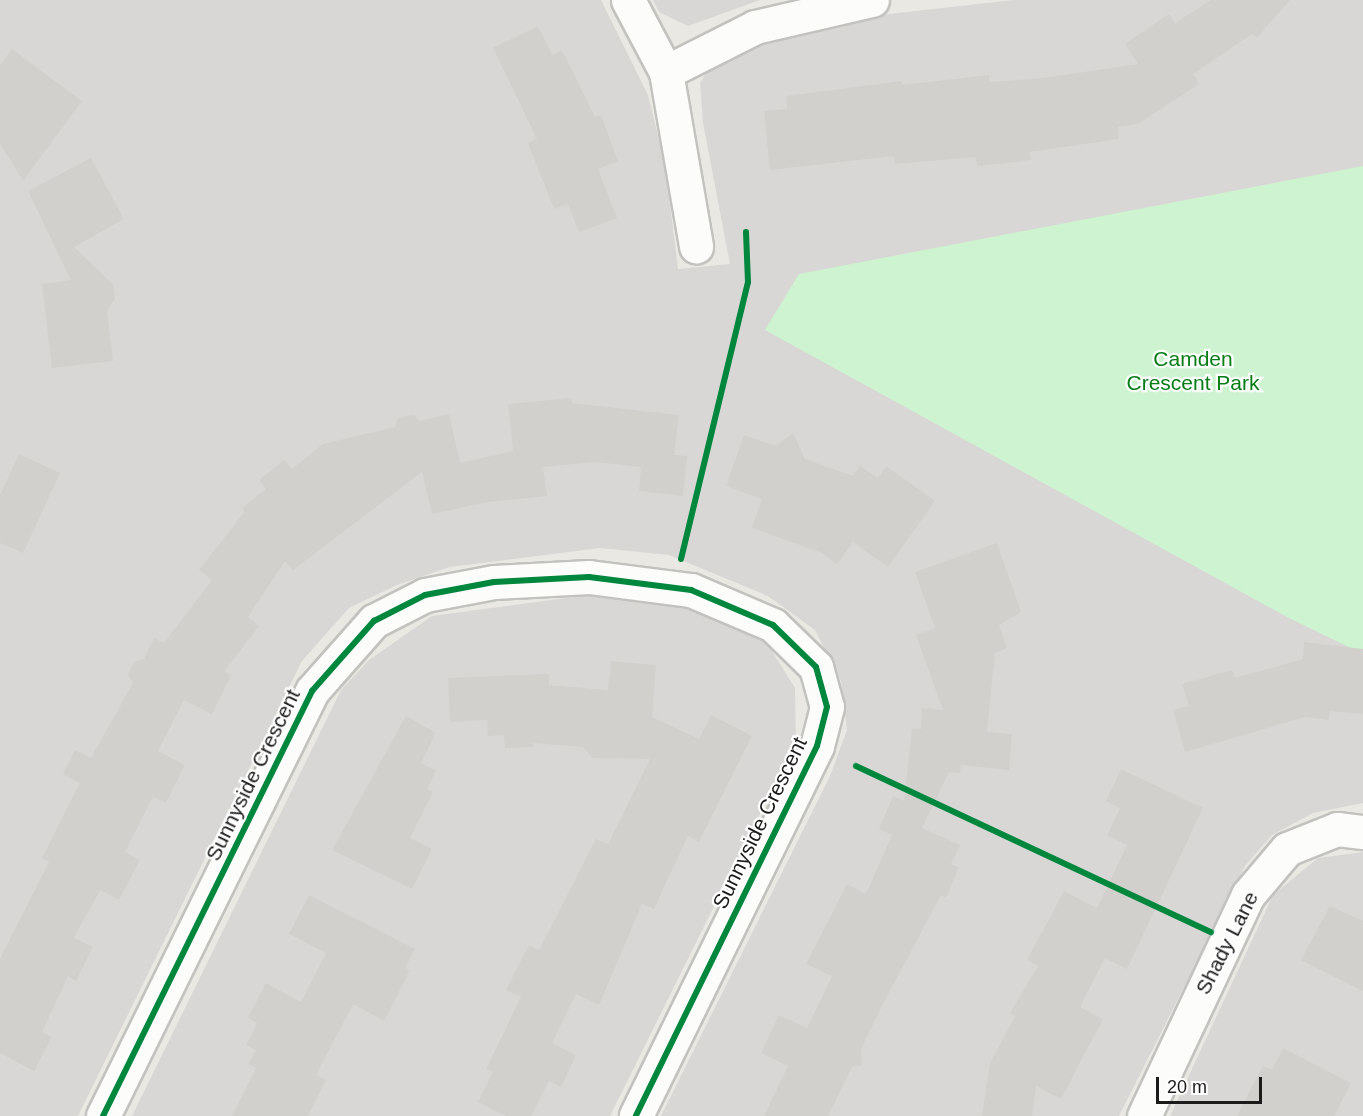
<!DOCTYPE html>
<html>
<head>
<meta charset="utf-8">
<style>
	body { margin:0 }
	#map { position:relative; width:1363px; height:1116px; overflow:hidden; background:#eae8e3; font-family:Arial,sans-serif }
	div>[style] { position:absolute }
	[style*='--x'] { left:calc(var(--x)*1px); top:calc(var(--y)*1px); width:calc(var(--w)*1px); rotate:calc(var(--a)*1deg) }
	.residential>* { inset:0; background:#d9d7d5 }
	.park>* { inset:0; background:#cef3d0 }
	.building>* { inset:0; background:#d2d0cc }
	.roads { filter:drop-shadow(2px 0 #c2c2bf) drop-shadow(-2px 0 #c2c2bf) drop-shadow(0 2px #c2c2bf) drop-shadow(0 -2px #c2c2bf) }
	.minor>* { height:33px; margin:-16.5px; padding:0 16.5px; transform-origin:16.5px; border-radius:16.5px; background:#fcfcfb }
	.cycleway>* { height:6px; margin:-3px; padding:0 3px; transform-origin:3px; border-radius:3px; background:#00873e }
	span { translate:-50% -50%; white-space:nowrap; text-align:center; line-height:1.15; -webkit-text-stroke:4.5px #fff; paint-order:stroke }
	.park-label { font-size:21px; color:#067d15 }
	.street-label { font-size:21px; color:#1b1b1b }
	.scale { position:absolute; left:1156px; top:1077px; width:106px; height:27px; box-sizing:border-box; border:3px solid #1b1b1b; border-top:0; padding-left:8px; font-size:18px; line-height:21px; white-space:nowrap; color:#1b1b1b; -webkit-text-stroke:4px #fff; paint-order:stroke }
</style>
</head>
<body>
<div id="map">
	<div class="residential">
		<i style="clip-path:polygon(0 0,601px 0,648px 95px,665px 164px,678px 269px,730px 264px,703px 123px,700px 83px,712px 63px,751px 43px,828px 21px,1013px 0,1363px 0,1363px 803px,1313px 813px,1272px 835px,1245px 866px,1119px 1116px,661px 1116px,830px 776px,847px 730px,841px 681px,815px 630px,768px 596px,669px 555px,600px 548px,450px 567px,397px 585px,349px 608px,302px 661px,78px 1116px,0 1116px)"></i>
		<i style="clip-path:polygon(653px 0,760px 0,688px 26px,659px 12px)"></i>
		<i style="clip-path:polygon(589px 595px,699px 610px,767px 643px,795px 688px,796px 741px,610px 1116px,132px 1116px,341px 690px,369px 660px,432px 616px)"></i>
		<i style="clip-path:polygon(1363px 852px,1363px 1116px,1170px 1116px,1273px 895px,1318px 858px)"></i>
	</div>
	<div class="park">
		<i style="clip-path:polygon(1363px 166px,1363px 654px,1289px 618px,765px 330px,799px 274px)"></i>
	</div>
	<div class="building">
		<i style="clip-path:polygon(1211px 0,1290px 0,1257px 38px,1252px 34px,1193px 74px,1199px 84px,1138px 124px,1118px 127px,1119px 139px,1030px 152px,1031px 160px,977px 166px,976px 157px,895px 164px,894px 156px,770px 170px,764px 111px,787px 109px,786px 96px,902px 81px,902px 85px,989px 75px,990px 82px,1044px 78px,1138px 64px,1125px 44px,1169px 14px,1175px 23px)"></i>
		<i style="clip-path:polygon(538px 26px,552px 55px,562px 50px,595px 117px,601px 115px,618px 161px,598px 169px,617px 218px,579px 232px,568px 204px,554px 209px,528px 143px,537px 139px,493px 48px)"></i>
		<i style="clip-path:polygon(12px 49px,82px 101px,23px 181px,0 144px,0 65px)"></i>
		<i style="clip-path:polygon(91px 158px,124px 219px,74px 247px,113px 284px,115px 299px,107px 310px,113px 361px,52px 368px,42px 284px,71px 280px,28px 191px)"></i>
		<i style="clip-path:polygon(571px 398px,572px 403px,679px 415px,674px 455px,687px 456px,683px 496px,639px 491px,641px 467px,594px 462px,543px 467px,547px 496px,488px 502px,432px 514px,422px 472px,293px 570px,285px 561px,248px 617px,259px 626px,224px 672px,231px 675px,212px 714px,184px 700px,158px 751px,185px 765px,166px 803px,153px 797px,125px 852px,140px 860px,119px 900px,100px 890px,74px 938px,93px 947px,76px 981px,68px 976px,42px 1032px,52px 1037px,34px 1071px,0 1053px,0 959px,49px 862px,42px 858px,80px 783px,63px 774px,75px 750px,91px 758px,133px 683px,128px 674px,135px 661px,144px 659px,154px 638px,164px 643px,212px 580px,199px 570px,245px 511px,242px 508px,266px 489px,259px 480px,284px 460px,292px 469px,323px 444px,395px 427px,398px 418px,414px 415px,419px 421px,449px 414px,460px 463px,513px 451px,508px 404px)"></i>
		<i style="clip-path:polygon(793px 433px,805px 459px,853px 476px,860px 466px,878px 478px,886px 466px,935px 501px,888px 567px,853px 542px,837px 564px,820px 552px,752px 528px,762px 499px,726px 486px,744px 435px,776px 446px)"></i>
		<i style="clip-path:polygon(19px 454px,60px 473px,23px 553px,0 543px,0 495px)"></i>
		<i style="clip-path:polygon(997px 543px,1021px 612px,999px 625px,1007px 648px,995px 653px,987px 732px,1012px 734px,1009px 770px,961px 765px,960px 773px,949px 772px,922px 828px,960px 845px,951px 864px,959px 867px,946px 898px,941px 895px,884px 1002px,861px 1049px,862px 1065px,852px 1067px,828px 1116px,764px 1116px,788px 1066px,761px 1053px,779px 1015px,807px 1028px,832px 976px,806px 964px,847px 884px,866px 894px,892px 835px,879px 829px,893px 796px,904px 801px,912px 729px,921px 729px,922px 708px,943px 710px,916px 635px,935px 628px,915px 572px)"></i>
		<i style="clip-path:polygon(1304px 642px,1363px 649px,1363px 714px,1330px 711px,1329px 720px,1305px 717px,1185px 752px,1173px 710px,1189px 706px,1182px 684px,1232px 670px,1235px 678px,1303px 659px)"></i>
		<i style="clip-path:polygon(611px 661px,656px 665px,652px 717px,699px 739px,711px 715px,752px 736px,699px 842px,688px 836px,654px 909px,642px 904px,599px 1005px,576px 994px,552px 1043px,576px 1055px,561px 1087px,549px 1081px,531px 1116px,506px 1116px,478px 1102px,493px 1072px,486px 1069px,521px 997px,506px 990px,529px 945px,539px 950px,596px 839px,608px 844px,650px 759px,592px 758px,583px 747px,533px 743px,533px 747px,505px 748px,504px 735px,488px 736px,487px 720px,450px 722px,448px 678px,549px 674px,549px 685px,608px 690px)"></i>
		<i style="clip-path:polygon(406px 716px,436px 733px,421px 763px,436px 771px,427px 789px,433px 792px,410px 838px,432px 849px,412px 889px,332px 850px)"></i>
		<i style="clip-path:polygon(1121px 769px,1203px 808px,1127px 969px,1105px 958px,1080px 1007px,1103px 1019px,1061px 1099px,1036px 1086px,1032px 1116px,982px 1116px,990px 1063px,1015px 1016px,1010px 1013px,1038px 966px,1027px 960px,1064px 891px,1097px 908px,1127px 845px,1107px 835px,1120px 808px,1106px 801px)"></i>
		<i style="clip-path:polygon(309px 895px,415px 949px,405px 968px,410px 970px,384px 1021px,353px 1004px,316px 1075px,326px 1080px,308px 1116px,232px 1116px,256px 1068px,248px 1064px,256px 1050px,246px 1045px,257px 1023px,248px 1018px,266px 983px,301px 1002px,326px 953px,289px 934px)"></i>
		<i style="clip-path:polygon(1330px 906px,1363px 921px,1363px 991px,1301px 960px)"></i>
		<i style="clip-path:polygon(1283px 1048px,1351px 1083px,1334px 1116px,1237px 1116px,1263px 1066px,1272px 1070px)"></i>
	</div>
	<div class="roads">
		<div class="minor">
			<i style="--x:628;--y:0;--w:81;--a:62.2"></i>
			<i style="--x:666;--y:72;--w:177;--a:80.2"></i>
			<i style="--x:666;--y:72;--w:100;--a:-26.8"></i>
			<i style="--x:755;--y:27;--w:120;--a:-13"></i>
			<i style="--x:103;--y:1116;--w:474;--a:-63.8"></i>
			<i style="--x:312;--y:691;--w:94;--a:-48.5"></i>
			<i style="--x:374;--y:621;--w:57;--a:-27"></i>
			<i style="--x:425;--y:595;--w:70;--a:-10.7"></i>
			<i style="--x:494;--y:582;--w:95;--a:-3"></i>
			<i style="--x:589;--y:577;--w:103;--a:7.3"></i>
			<i style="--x:691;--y:590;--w:89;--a:23.1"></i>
			<i style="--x:773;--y:625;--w:60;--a:44.3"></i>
			<i style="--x:816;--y:667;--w:41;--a:74.6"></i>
			<i style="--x:827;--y:707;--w:40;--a:104.4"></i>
			<i style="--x:817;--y:746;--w:412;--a:116.1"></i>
			<i style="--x:1144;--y:1116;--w:244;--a:-64.8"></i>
			<i style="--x:1248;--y:895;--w:60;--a:-49.7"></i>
			<i style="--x:1287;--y:849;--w:54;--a:-21.8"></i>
			<i style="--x:1337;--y:829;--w:26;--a:7"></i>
		</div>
	</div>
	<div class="cycleway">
		<i style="--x:681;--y:559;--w:285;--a:-76.4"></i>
		<i style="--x:748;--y:282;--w:50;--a:-92.3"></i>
		<i style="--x:856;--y:766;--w:392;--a:25.1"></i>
		<i style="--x:103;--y:1116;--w:474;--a:-63.8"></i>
		<i style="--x:312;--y:691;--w:94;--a:-48.5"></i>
		<i style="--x:374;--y:621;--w:57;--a:-27"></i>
		<i style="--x:425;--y:595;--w:70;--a:-10.7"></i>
		<i style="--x:494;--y:582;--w:95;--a:-3"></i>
		<i style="--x:589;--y:577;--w:103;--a:7.3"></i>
		<i style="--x:691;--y:590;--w:89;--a:23.1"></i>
		<i style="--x:773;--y:625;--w:60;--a:44.3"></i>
		<i style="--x:816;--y:667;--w:41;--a:74.6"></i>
		<i style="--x:827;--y:707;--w:40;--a:104.4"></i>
		<i style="--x:817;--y:746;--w:412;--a:116.1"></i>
	</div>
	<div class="park-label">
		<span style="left:1193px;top:371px">Camden<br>Crescent Park</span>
	</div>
	<div class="street-label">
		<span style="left:253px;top:775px;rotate:-64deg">Sunnyside Crescent</span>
		<span style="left:760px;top:823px;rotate:-64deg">Sunnyside Crescent</span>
		<span style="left:1227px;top:943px;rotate:-63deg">Shady Lane</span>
	</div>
	<div class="scale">20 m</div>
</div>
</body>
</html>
